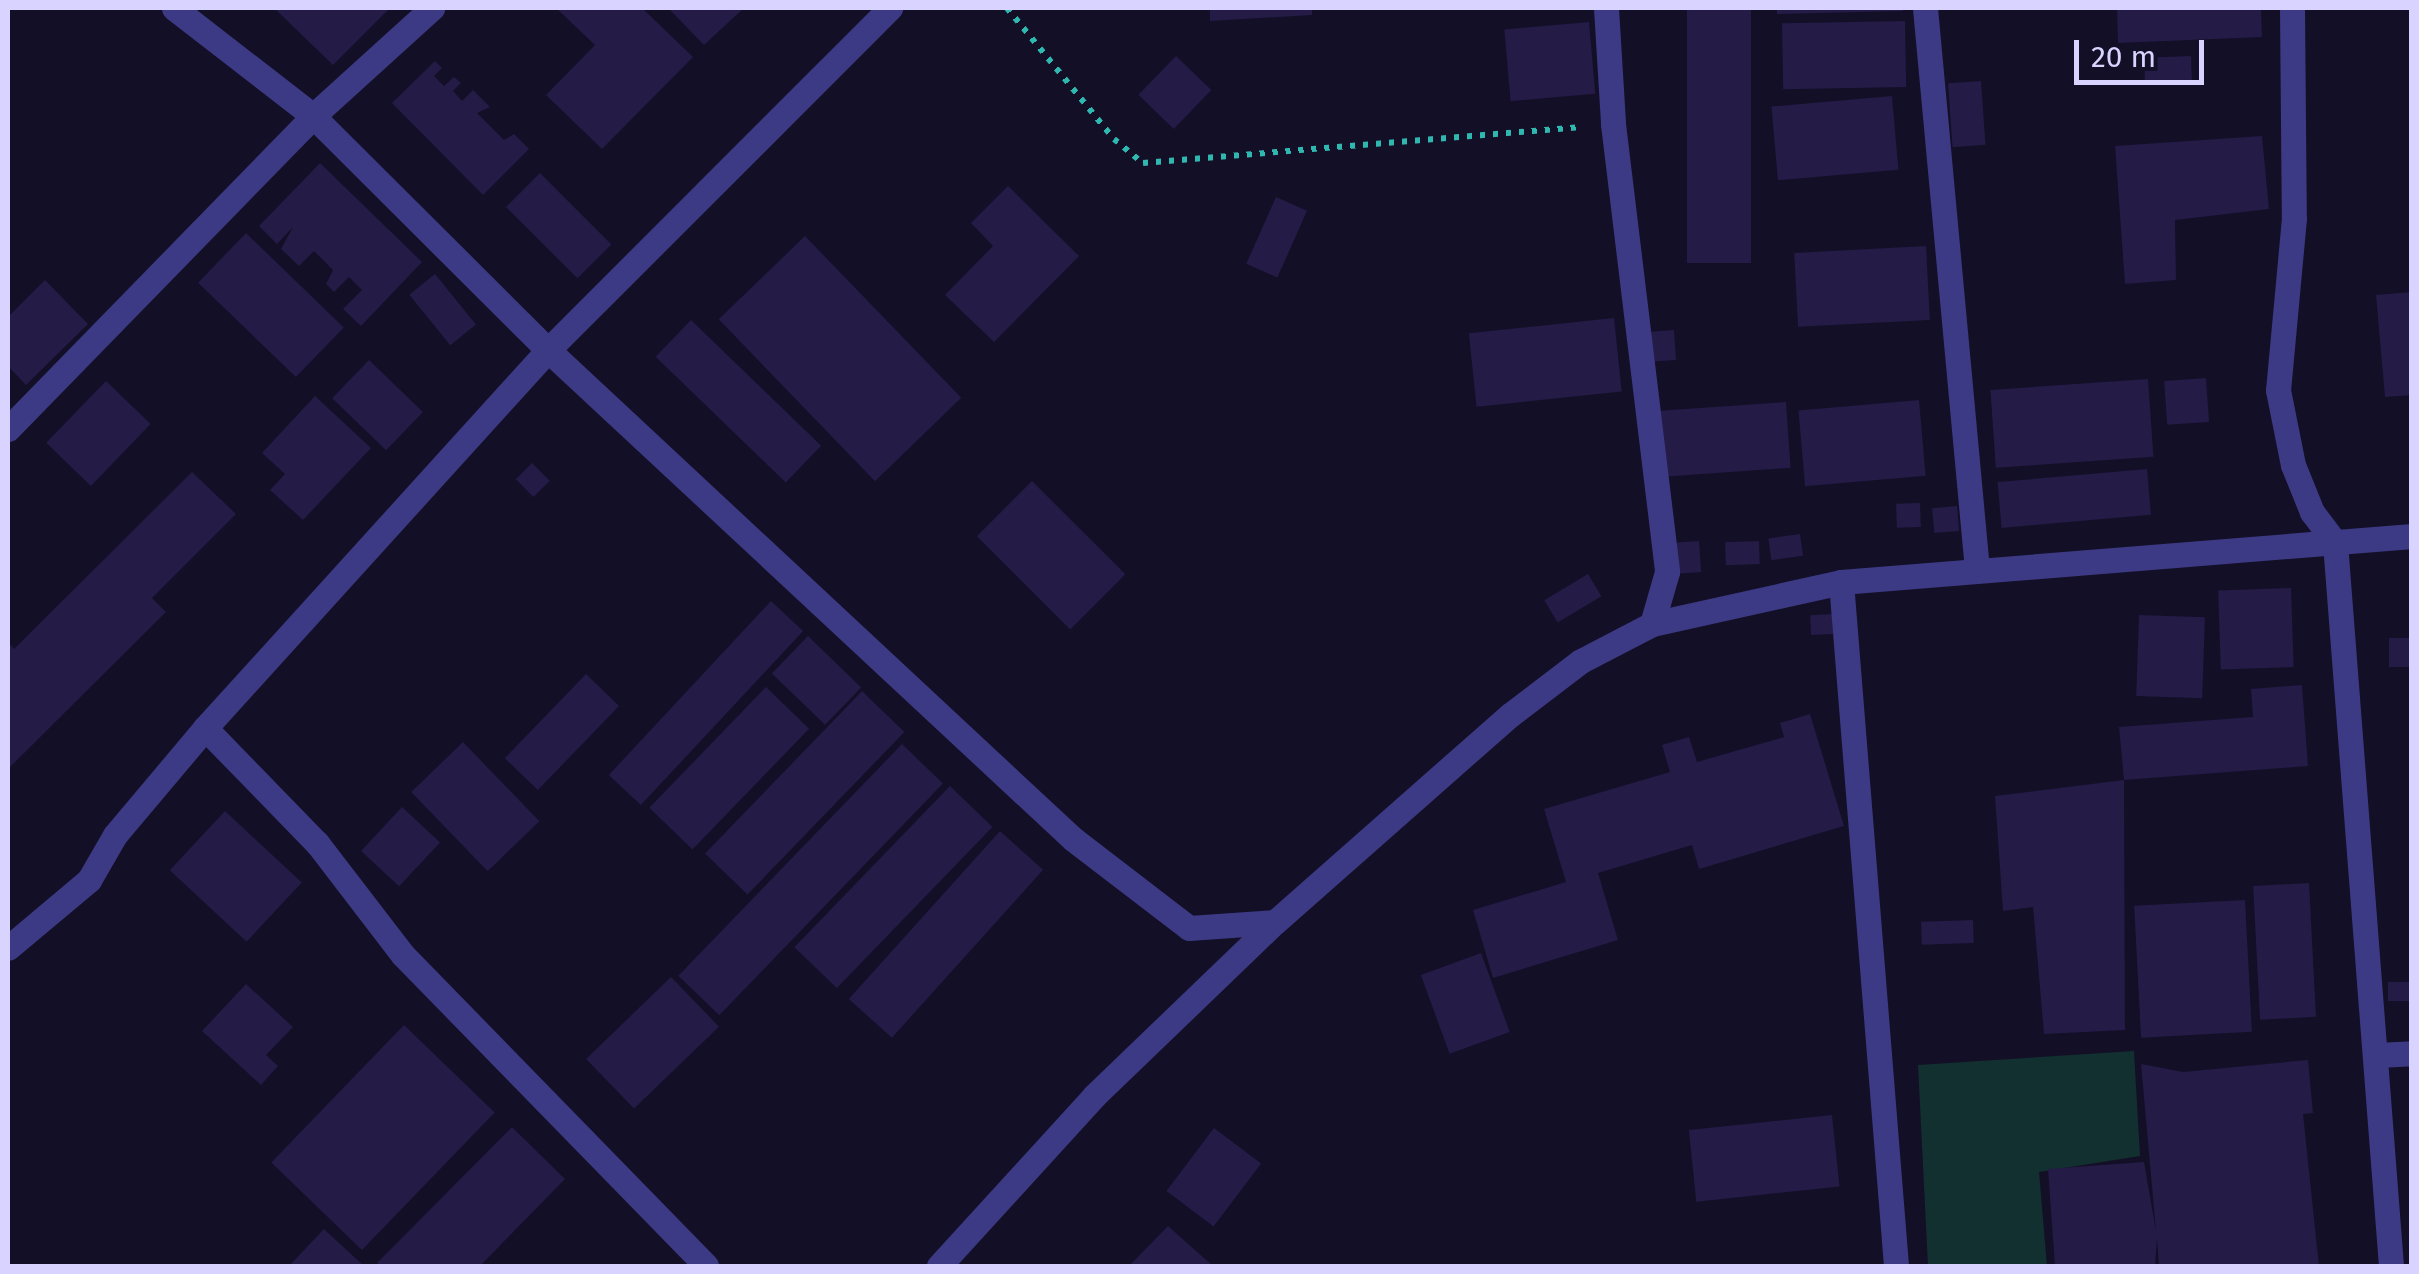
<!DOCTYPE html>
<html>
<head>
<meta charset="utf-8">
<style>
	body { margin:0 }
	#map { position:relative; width:2419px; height:1274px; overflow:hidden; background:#130f26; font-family:"Fira Sans",sans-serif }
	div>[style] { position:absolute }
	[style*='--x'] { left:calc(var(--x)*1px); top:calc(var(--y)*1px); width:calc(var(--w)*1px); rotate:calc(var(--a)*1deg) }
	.green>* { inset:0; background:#12302f }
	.building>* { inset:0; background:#241b47; transform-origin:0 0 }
	.path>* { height:6px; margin-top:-3px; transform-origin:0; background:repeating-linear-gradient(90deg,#2fb8b0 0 5px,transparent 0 13px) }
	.street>* { height:25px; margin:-12.5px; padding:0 12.5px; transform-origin:12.5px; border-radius:12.5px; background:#3d3a85 }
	span { translate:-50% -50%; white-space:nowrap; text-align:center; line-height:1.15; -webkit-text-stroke:8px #130f26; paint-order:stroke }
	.frame { position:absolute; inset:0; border:10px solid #d9d4ff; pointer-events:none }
	.scale { position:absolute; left:2074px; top:40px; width:130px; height:45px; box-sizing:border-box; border:5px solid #d9d4ff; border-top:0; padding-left:12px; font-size:30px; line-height:35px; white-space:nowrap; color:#d9d4ff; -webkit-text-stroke:8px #130f26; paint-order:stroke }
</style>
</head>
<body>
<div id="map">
	<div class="green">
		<i style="clip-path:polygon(2134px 1051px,2140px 1156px,2039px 1172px,2047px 1266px,1928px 1266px,1918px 1065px)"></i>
	</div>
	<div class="building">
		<i style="clip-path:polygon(274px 8px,390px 8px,333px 65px)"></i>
		<i style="clip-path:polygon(556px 8px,642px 8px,693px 57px,602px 149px,546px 95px,595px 45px)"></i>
		<i style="clip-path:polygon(668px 8px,744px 8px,704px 45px)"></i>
		<i style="clip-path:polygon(1210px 8px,1312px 8px,1312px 15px,1210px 21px)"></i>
		<i style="left:1687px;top:8px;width:64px;height:255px"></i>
		<i style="clip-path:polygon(1777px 8px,1903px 8px,1903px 11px,1777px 14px)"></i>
		<i style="clip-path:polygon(2117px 8px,2261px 8px,2262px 37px,2118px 43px)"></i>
		<i style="left:1905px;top:21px;width:66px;height:123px;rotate:89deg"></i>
		<i style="left:1589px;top:22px;width:72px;height:85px;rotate:85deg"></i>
		<i style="left:1176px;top:56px;width:49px;height:54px;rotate:44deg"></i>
		<i style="left:2191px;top:56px;width:26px;height:47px;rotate:88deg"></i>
		<i style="clip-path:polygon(435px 61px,442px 68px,434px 76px,444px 86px,454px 77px,461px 83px,453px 91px,462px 101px,473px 90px,490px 107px,477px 113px,504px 140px,514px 134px,529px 149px,483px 195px,392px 103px)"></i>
		<i style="left:1981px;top:81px;width:64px;height:33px;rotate:86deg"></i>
		<i style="left:1892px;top:96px;width:74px;height:121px;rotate:85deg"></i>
		<i style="clip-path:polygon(2262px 136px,2269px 209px,2175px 220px,2176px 280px,2125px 284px,2115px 146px)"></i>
		<i style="clip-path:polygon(320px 163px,422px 262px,361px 326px,343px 309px,362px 290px,349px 277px,334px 292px,326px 284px,333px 270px,314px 251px,299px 266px,281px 249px,293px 227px,277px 244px,259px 226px)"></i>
		<i style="left:540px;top:173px;width:101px;height:48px;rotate:45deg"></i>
		<i style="clip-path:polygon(1008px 186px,1079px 256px,994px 342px,945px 295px,993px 246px,971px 223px)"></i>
		<i style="left:1276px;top:197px;width:34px;height:73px;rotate:24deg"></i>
		<i style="left:246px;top:233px;width:136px;height:69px;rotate:44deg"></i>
		<i style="left:805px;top:236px;width:225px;height:120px;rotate:46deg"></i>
		<i style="left:1926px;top:246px;width:74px;height:132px;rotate:87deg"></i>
		<i style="left:435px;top:274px;width:65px;height:33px;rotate:51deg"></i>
		<i style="clip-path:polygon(45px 280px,88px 324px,26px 385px,8px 366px,8px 317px)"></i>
		<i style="clip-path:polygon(2412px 292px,2412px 395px,2385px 397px,2376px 295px)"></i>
		<i style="left:1614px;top:318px;width:74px;height:146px;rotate:84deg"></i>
		<i style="left:691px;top:320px;width:181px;height:51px;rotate:44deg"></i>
		<i style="left:1674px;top:330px;width:30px;height:27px;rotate:86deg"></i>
		<i style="left:369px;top:360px;width:75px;height:53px;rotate:44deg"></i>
		<i style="left:2206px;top:378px;width:44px;height:42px;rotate:86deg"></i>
		<i style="left:2148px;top:379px;width:78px;height:158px;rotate:86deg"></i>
		<i style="left:106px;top:381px;width:62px;height:86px;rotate:44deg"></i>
		<i style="clip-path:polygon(315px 396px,371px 448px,303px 520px,270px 490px,285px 474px,262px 453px)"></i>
		<i style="left:1919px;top:400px;width:76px;height:121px;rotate:85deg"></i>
		<i style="left:1786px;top:402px;width:66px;height:130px;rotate:86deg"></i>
		<i style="left:532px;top:463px;width:25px;height:23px;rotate:45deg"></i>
		<i style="left:2147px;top:469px;width:46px;height:150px;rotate:85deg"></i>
		<i style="clip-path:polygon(192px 472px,236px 514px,152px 598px,166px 612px,8px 769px,8px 642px,14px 649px)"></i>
		<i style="left:1032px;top:481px;width:132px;height:78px;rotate:45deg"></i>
		<i style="left:1920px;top:503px;width:24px;height:24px;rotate:88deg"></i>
		<i style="left:1957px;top:506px;width:25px;height:25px;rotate:85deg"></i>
		<i style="left:1800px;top:534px;width:22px;height:32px;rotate:82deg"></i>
		<i style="left:1699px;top:541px;width:31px;height:25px;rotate:86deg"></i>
		<i style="left:1759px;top:541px;width:23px;height:34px;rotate:88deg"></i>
		<i style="left:1588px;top:574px;width:26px;height:51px;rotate:59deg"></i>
		<i style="left:2291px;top:588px;width:79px;height:73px;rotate:88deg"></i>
		<i style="left:771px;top:601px;width:44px;height:238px;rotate:43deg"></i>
		<i style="left:1832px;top:614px;width:20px;height:22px;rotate:87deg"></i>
		<i style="left:2139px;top:615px;width:66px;height:81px;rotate:2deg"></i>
		<i style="left:808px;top:636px;width:74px;height:52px;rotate:44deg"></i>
		<i style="left:2412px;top:638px;width:29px;height:23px;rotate:90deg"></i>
		<i style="left:586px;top:674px;width:46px;height:117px;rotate:44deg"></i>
		<i style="clip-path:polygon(2302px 685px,2308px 766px,2124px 780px,2125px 1030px,2044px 1034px,2033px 907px,2003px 911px,1995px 796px,2124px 780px,2119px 727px,2253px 717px,2251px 689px)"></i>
		<i style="left:766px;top:687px;width:60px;height:168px;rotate:44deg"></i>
		<i style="left:862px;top:691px;width:59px;height:226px;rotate:44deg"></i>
		<i style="clip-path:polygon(1810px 714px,1844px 826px,1699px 869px,1692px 845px,1598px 873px,1618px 940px,1493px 978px,1473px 910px,1566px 882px,1544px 809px,1670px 772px,1662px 745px,1689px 737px,1697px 762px,1784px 737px,1780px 723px)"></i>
		<i style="left:463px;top:742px;width:110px;height:72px;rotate:46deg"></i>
		<i style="left:902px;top:744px;width:57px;height:322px;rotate:44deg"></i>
		<i style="left:950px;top:786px;width:59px;height:224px;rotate:44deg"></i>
		<i style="left:402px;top:807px;width:52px;height:60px;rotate:43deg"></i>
		<i style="left:225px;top:811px;width:105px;height:81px;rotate:43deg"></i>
		<i style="left:1000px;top:831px;width:58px;height:226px;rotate:42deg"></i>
		<i style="left:2309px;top:883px;width:134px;height:56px;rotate:87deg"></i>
		<i style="left:2245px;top:900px;width:132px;height:111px;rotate:87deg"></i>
		<i style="left:1973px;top:920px;width:23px;height:52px;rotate:88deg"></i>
		<i style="left:1481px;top:953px;width:84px;height:64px;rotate:70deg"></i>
		<i style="left:671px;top:977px;width:69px;height:118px;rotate:46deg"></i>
		<i style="left:2388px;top:982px;width:24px;height:19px"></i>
		<i style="clip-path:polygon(246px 984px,293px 1027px,266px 1055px,278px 1066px,261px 1085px,202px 1031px)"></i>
		<i style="left:404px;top:1025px;width:126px;height:191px;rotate:44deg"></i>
		<i style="clip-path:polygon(2308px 1060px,2313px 1113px,2303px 1114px,2319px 1266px,2159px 1266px,2157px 1238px,2155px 1266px,2055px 1266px,2048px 1169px,2144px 1162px,2156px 1231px,2141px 1064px,2183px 1072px)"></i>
		<i style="left:1832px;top:1115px;width:72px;height:144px;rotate:84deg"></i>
		<i style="clip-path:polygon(512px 1127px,565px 1179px,480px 1266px,381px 1266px,377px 1263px)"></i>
		<i style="left:1214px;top:1128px;width:59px;height:79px;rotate:37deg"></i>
		<i style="clip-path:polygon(1168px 1226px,1213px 1266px,1129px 1266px)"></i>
		<i style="clip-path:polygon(324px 1229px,364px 1266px,289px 1266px)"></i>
	</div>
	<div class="path">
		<i style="--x:1007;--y:8;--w:169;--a:50.8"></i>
		<i style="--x:1114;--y:139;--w:38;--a:40"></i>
		<i style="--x:1143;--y:163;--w:440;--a:-4.7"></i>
	</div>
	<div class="street">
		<i style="--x:174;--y:8;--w:176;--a:37.8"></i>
		<i style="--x:313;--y:116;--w:332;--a:44.9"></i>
		<i style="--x:548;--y:350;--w:717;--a:42.97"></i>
		<i style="--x:1073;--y:839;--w:146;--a:37.5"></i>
		<i style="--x:1189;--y:928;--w:86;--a:-4"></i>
		<i style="--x:1606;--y:8;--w:116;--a:86.5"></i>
		<i style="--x:1613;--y:124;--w:451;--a:83.1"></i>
		<i style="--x:1667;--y:572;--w:54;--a:106.1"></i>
		<i style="--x:1925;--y:8;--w:564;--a:84.71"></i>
		<i style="--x:2292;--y:8;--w:210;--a:89.5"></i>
		<i style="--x:2294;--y:218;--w:173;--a:95.3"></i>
		<i style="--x:2278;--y:390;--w:76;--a:78.7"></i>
		<i style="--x:2293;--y:465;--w:51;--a:68"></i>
		<i style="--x:2312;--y:512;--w:39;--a:53"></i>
		<i style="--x:2335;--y:543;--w:725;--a:85.57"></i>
		<i style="--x:8;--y:429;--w:437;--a:-45.7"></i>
		<i style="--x:313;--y:116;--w:161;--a:-42.2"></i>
		<i style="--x:1841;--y:582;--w:686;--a:85.4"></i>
		<i style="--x:205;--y:728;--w:161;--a:45.8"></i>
		<i style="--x:317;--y:843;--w:141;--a:52.5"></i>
		<i style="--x:403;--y:955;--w:434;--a:45.7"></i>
		<i style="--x:8;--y:948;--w:106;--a:-40"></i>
		<i style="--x:89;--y:880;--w:52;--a:-60"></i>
		<i style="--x:115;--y:835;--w:140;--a:-49.9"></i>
		<i style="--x:205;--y:728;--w:510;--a:-47.78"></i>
		<i style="--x:548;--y:350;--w:484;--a:-45"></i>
		<i style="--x:2377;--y:1055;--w:35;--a:-3"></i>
		<i style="--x:939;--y:1266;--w:230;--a:-47.6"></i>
		<i style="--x:1094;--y:1096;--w:251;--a:-43.9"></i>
		<i style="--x:1275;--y:922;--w:313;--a:-41.4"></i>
		<i style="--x:1510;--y:715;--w:89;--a:-37.3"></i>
		<i style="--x:1581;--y:661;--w:80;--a:-27.5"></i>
		<i style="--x:1652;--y:624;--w:194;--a:-12.5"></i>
		<i style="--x:1841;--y:582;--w:573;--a:-4.61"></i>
	</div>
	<div class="frame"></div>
	<div class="scale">20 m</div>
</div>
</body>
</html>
